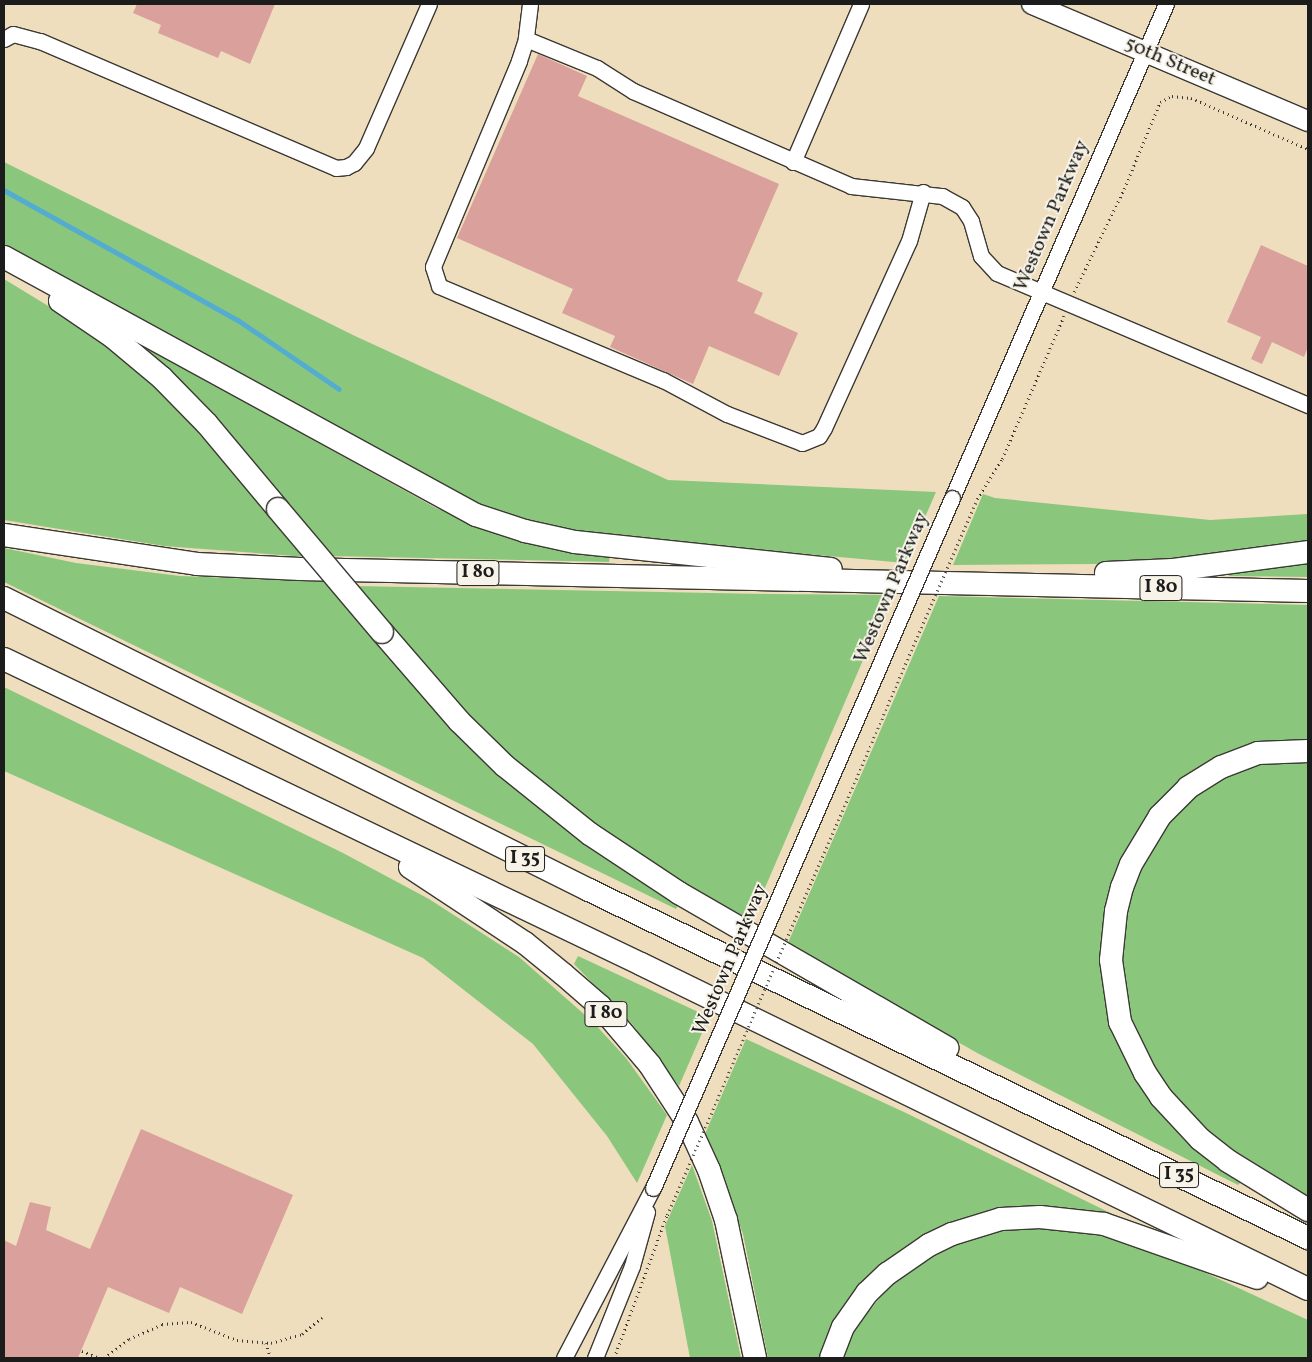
<!DOCTYPE html>
<html>
<head>
<meta charset="utf-8">
<style>
	body { margin:0 }
	#map { position:relative; width:1312px; height:1362px; overflow:hidden; background:#eedebd; font-family:Vollkorn,serif }
	div>[style] { position:absolute }
	[style*='--x'] { left:calc(var(--x)*1px); top:calc(var(--y)*1px); width:calc(var(--w)*1px); rotate:calc(var(--a)*1deg) }
	.green>* { inset:0; background:#8ac77c }
	.stream>* { height:4.5px; margin:-2.25px; padding:0 2.25px; transform-origin:2.25px; border-radius:2.25px; background:#54add1 }
	.building>* { inset:0; background:#daa19c }
	.path>* { height:2.5px; margin-top:-1.25px; transform-origin:0; background:repeating-linear-gradient(90deg,#3c3934 0 1px,transparent 0 5px) }
	.roads { filter:drop-shadow(1px 0 #3c3934) drop-shadow(-1px 0 #3c3934) drop-shadow(0 1px #3c3934) drop-shadow(0 -1px #3c3934) }
	.minor>* { height:15px; margin:-7.5px; padding:0 7.5px; transform-origin:7.5px; border-radius:7.5px; background:#fff }
	.major>* { height:20px; margin:-10px; padding:0 10px; transform-origin:10px; border-radius:10px; background:#fff }
	.highway>* { height:22px; margin:-11px; padding:0 11px; transform-origin:11px; border-radius:11px; background:#fff }
	.path-bridge>* { height:2.5px; margin-top:-1.25px; transform-origin:0; background:repeating-linear-gradient(90deg,#3c3934 0 1px,transparent 0 5px) }
	.bridges { filter:drop-shadow(1px 0 #3c3934) drop-shadow(-1px 0 #3c3934) drop-shadow(0 1px #3c3934) drop-shadow(0 -1px #3c3934) }
	.minor-bridge>* { height:15px; margin:-7.5px; padding:0 7.5px; transform-origin:7.5px; border-radius:7.5px; background:#fff }
	.highway-bridge>* { height:22px; margin:-11px; padding:0 11px; transform-origin:11px; border-radius:11px; background:#fff }
	span { translate:-50% -50%; white-space:nowrap; text-align:center; line-height:1.15; -webkit-text-stroke:4px #f7f3e8; paint-order:stroke }
	.shield-label span { padding:1px 4px; background:#f7f3e8; border:1px solid; border-radius:4px; -webkit-text-stroke-width:0 }
	.shield-label { font-size:19px; color:#1c1c1c; font-weight:700 }
	.street-label { font-size:20px; color:#1c1c1c }
	.frame { position:absolute; inset:0; border:5px solid #1c1c1c; pointer-events:none }
</style>
</head>
<body>
<div id="map">
	<div class="green">
		<i style="clip-path:polygon(4px 162px,355px 336px,668px 480px,936px 492px,905px 563px,589px 534px,506px 515px,464px 499px,4px 244px)"></i>
		<i style="clip-path:polygon(4px 279px,86px 329px,155px 383px,307px 557px,164px 546px,4px 520px)"></i>
		<i style="clip-path:polygon(142px 345px,436px 508px,484px 527px,610px 556px,609px 562px,330px 556px,198px 399px)"></i>
		<i style="clip-path:polygon(983px 494px,995px 498px,1210px 520px,1308px 514px,1308px 543px,1200px 558px,1095px 564px,953px 565px)"></i>
		<i style="clip-path:polygon(4px 548px,76px 563px,180px 576px,329px 582px,405px 671px,681px 899px,676px 909px,4px 582px)"></i>
		<i style="clip-path:polygon(1308px 563px,1308px 577px,1229px 576px,1230px 572px)"></i>
		<i style="clip-path:polygon(355px 586px,769px 594px,891px 595px,749px 925px,615px 847px,485px 739px)"></i>
		<i style="clip-path:polygon(939px 596px,1308px 605px,1308px 744px,1234px 753px,1125px 858px,1115px 1029px,1244px 1179px,1238px 1185px,979px 1054px,787px 945px)"></i>
		<i style="clip-path:polygon(4px 687px,343px 853px,429px 899px,519px 957px,593px 1022px,626px 1058px,667px 1115px,637px 1183px,607px 1136px,533px 1044px,423px 958px,4px 771px)"></i>
		<i style="clip-path:polygon(1280px 761px,1308px 761px,1308px 1202px,1210px 1137px,1157px 1080px,1127px 1010px,1121px 954px,1127px 904px,1146px 856px,1177px 811px,1215px 781px,1258px 765px)"></i>
		<i style="clip-path:polygon(578px 956px,709px 1017px,679px 1086px,632px 1024px,574px 964px)"></i>
		<i style="clip-path:polygon(746px 1039px,906px 1113px,1141px 1228px,1116px 1221px,934px 1234px,821px 1358px,768px 1358px,743px 1234px,705px 1134px)"></i>
		<i style="clip-path:polygon(692px 1165px,712px 1221px,741px 1358px,690px 1358px,665px 1226px)"></i>
		<i style="clip-path:polygon(1010px 1227px,1070px 1228px,1143px 1247px,1180px 1261px,1308px 1320px,1308px 1358px,840px 1358px,852px 1332px,891px 1284px,956px 1242px)"></i>
	</div>
	<div class="stream">
		<i style="--x:4;--y:190;--w:268;--a:29.1"></i>
		<i style="--x:238;--y:320;--w:122;--a:34.3"></i>
	</div>
	<div class="building">
		<i style="clip-path:polygon(137px 4px,275px 4px,250px 64px,221px 51px,218px 58px,158px 33px,161px 25px,133px 13px)"></i>
		<i style="clip-path:polygon(538px 54px,587px 76px,578px 96px,779px 184px,737px 281px,763px 293px,754px 313px,798px 333px,779px 376px,709px 346px,693px 384px,610px 347px,615px 336px,562px 313px,573px 289px,457px 238px)"></i>
		<i style="clip-path:polygon(1261px 245px,1308px 266px,1308px 347px,1304px 357px,1272px 342px,1262px 364px,1251px 359px,1261px 337px,1227px 322px)"></i>
		<i style="clip-path:polygon(141px 1129px,293px 1195px,242px 1314px,180px 1287px,169px 1313px,108px 1287px,78px 1358px,4px 1358px,4px 1240px,16px 1246px,30px 1202px,51px 1207px,46px 1230px,90px 1249px)"></i>
	</div>
	<div class="path">
		<i style="--x:1074;--y:292;--w:114;--a:-64.1"></i>
		<i style="--x:1124;--y:189;--w:94;--a:-67.5"></i>
		<i style="--x:1160;--y:102;--w:13;--a:-27"></i>
		<i style="--x:1172;--y:96;--w:19;--a:6"></i>
		<i style="--x:1191;--y:98;--w:128;--a:23.6"></i>
		<i style="--x:977;--y:499;--w:47;--a:-58"></i>
		<i style="--x:1002;--y:459;--w:156;--a:-66.6"></i>
		<i style="--x:266;--y:1343;--w:16;--a:72"></i>
		<i style="--x:82;--y:1351;--w:18;--a:22"></i>
		<i style="--x:104;--y:1358;--w:31;--a:-37"></i>
		<i style="--x:129;--y:1339;--w:36;--a:-24"></i>
		<i style="--x:162;--y:1324;--w:29;--a:-4"></i>
		<i style="--x:191;--y:1322;--w:49;--a:21.4"></i>
		<i style="--x:237;--y:1340;--w:34;--a:5"></i>
		<i style="--x:271;--y:1343;--w:32;--a:-16"></i>
		<i style="--x:302;--y:1334;--w:26;--a:-40"></i>
		<i style="--x:614;--y:1358;--w:153;--a:-69.7"></i>
	</div>
	<div class="roads">
		<div class="minor">
			<i style="--x:530;--y:4;--w:35;--a:97"></i>
			<i style="--x:526;--y:39;--w:23;--a:108"></i>
			<i style="--x:519;--y:61;--w:223;--a:112.7"></i>
			<i style="--x:433;--y:267;--w:20;--a:72"></i>
			<i style="--x:439;--y:286;--w:243;--a:22.8"></i>
			<i style="--x:663;--y:380;--w:72;--a:28"></i>
			<i style="--x:727;--y:414;--w:80;--a:21.1"></i>
			<i style="--x:802;--y:443;--w:18;--a:-22"></i>
			<i style="--x:819;--y:436;--w:9;--a:-58"></i>
			<i style="--x:824;--y:428;--w:205;--a:-65.6"></i>
			<i style="--x:909;--y:241;--w:51;--a:-74.1"></i>
			<i style="--x:4;--y:39;--w:10;--a:-29"></i>
			<i style="--x:13;--y:34;--w:28;--a:15"></i>
			<i style="--x:40;--y:41;--w:322;--a:23.2"></i>
			<i style="--x:336;--y:168;--w:10;--a:-6"></i>
			<i style="--x:346;--y:167;--w:9;--a:-27"></i>
			<i style="--x:354;--y:163;--w:19;--a:-51"></i>
			<i style="--x:366;--y:148;--w:157;--a:-66.4"></i>
			<i style="--x:526;--y:39;--w:77;--a:22.2"></i>
			<i style="--x:597;--y:68;--w:43;--a:32.6"></i>
			<i style="--x:633;--y:91;--w:238;--a:23.5"></i>
			<i style="--x:851;--y:186;--w:92;--a:6.3"></i>
			<i style="--x:942;--y:196;--w:23;--a:29"></i>
			<i style="--x:962;--y:207;--w:17;--a:57"></i>
			<i style="--x:971;--y:221;--w:36;--a:74"></i>
			<i style="--x:981;--y:256;--w:23;--a:47"></i>
			<i style="--x:997;--y:273;--w:338;--a:23"></i>
			<i style="--x:793;--y:162;--w:172;--a:-66.7"></i>
			<i style="--x:952;--y:498;--w:538;--a:-66.58"></i>
			<i style="--x:564;--y:1358;--w:192;--a:-62.4"></i>
			<i style="--x:595;--y:1358;--w:99;--a:-68.1"></i>
			<i style="--x:632;--y:1266;--w:56;--a:-74.5"></i>
		</div>
		<div class="major">
			<i style="--x:1032;--y:4;--w:300;--a:23"></i>
		</div>
		<div class="highway">
			<i style="--x:4;--y:257;--w:538;--a:28.66"></i>
			<i style="--x:476;--y:515;--w:52;--a:18.1"></i>
			<i style="--x:525;--y:531;--w:51;--a:12.4"></i>
			<i style="--x:575;--y:542;--w:257;--a:6"></i>
			<i style="--x:60;--y:301;--w:64;--a:34.2"></i>
			<i style="--x:113;--y:337;--w:64;--a:39.9"></i>
			<i style="--x:162;--y:378;--w:64;--a:45.6"></i>
			<i style="--x:207;--y:424;--w:111;--a:50.1"></i>
			<i style="--x:4;--y:535;--w:195;--a:8.5"></i>
			<i style="--x:197;--y:564;--w:103;--a:2.8"></i>
			<i style="--x:300;--y:569;--w:1008;--a:1.25"></i>
			<i style="--x:1106;--y:573;--w:67;--a:-2.6"></i>
			<i style="--x:1173;--y:570;--w:136;--a:-7.6"></i>
			<i style="--x:4;--y:598;--w:654;--a:26.53"></i>
			<i style="--x:589;--y:890;--w:799;--a:25.83"></i>
			<i style="--x:382;--y:632;--w:118;--a:49.1"></i>
			<i style="--x:459;--y:721;--w:64;--a:44.4"></i>
			<i style="--x:505;--y:766;--w:109;--a:38.7"></i>
			<i style="--x:590;--y:834;--w:107;--a:33.5"></i>
			<i style="--x:679;--y:893;--w:310;--a:30"></i>
			<i style="--x:4;--y:659;--w:706;--a:25.59"></i>
			<i style="--x:641;--y:964;--w:742;--a:25.98"></i>
			<i style="--x:1308;--y:751;--w:50;--a:177.7"></i>
			<i style="--x:1258;--y:753;--w:40;--a:159"></i>
			<i style="--x:1221;--y:767;--w:39;--a:148"></i>
			<i style="--x:1188;--y:788;--w:40;--a:135"></i>
			<i style="--x:1160;--y:816;--w:56;--a:121.1"></i>
			<i style="--x:1131;--y:864;--w:25;--a:111"></i>
			<i style="--x:1122;--y:887;--w:25;--a:104"></i>
			<i style="--x:1116;--y:911;--w:49;--a:95.8"></i>
			<i style="--x:1111;--y:960;--w:63;--a:81.7"></i>
			<i style="--x:1120;--y:1022;--w:57;--a:63.9"></i>
			<i style="--x:1145;--y:1073;--w:29;--a:56"></i>
			<i style="--x:1161;--y:1097;--w:57;--a:47.1"></i>
			<i style="--x:1200;--y:1139;--w:36;--a:38"></i>
			<i style="--x:1228;--y:1161;--w:94;--a:31.5"></i>
			<i style="--x:410;--y:867;--w:138;--a:33.5"></i>
			<i style="--x:525;--y:943;--w:49;--a:39.2"></i>
			<i style="--x:563;--y:974;--w:49;--a:40.9"></i>
			<i style="--x:600;--y:1006;--w:77;--a:49.7"></i>
			<i style="--x:650;--y:1065;--w:68;--a:57"></i>
			<i style="--x:687;--y:1122;--w:53;--a:65.4"></i>
			<i style="--x:709;--y:1170;--w:53;--a:71.2"></i>
			<i style="--x:726;--y:1220;--w:141;--a:78.1"></i>
			<i style="--x:831;--y:1358;--w:33;--a:-69"></i>
			<i style="--x:843;--y:1327;--w:42;--a:-54.8"></i>
			<i style="--x:867;--y:1293;--w:28;--a:-44"></i>
			<i style="--x:887;--y:1274;--w:51;--a:-34.6"></i>
			<i style="--x:929;--y:1245;--w:25;--a:-26"></i>
			<i style="--x:952;--y:1234;--w:51;--a:-17"></i>
			<i style="--x:1001;--y:1219;--w:39;--a:-3"></i>
			<i style="--x:1040;--y:1217;--w:64;--a:6.2"></i>
			<i style="--x:1104;--y:1224;--w:162;--a:19.4"></i>
		</div>
	</div>
	<div class="path-bridge">
		<i style="--x:667;--y:1215;--w:780;--a:-66.59"></i>
	</div>
	<div class="bridges">
		<div class="minor-bridge">
			<i style="--x:653;--y:1188;--w:752;--a:-66.57"></i>
		</div>
		<div class="highway-bridge">
			<i style="--x:278;--y:509;--w:161;--a:49.8"></i>
		</div>
	</div>
	<div class="shield-label">
		<span style="left:478px;top:573px">I 80</span>
		<span style="left:1161px;top:588px">I 80</span>
		<span style="left:525px;top:859px">I 35</span>
		<span style="left:606px;top:1014px">I 80</span>
		<span style="left:1179px;top:1175px">I 35</span>
	</div>
	<div class="street-label">
		<span style="left:1170px;top:62px;rotate:23deg">50th Street</span>
		<span style="left:1052px;top:216px;rotate:-67deg">Westown Parkway</span>
		<span style="left:892px;top:588px;rotate:-67deg">Westown Parkway</span>
		<span style="left:731px;top:960px;rotate:-67deg">Westown Parkway</span>
	</div>
	<div class="frame"></div>
</div>
</body>
</html>
